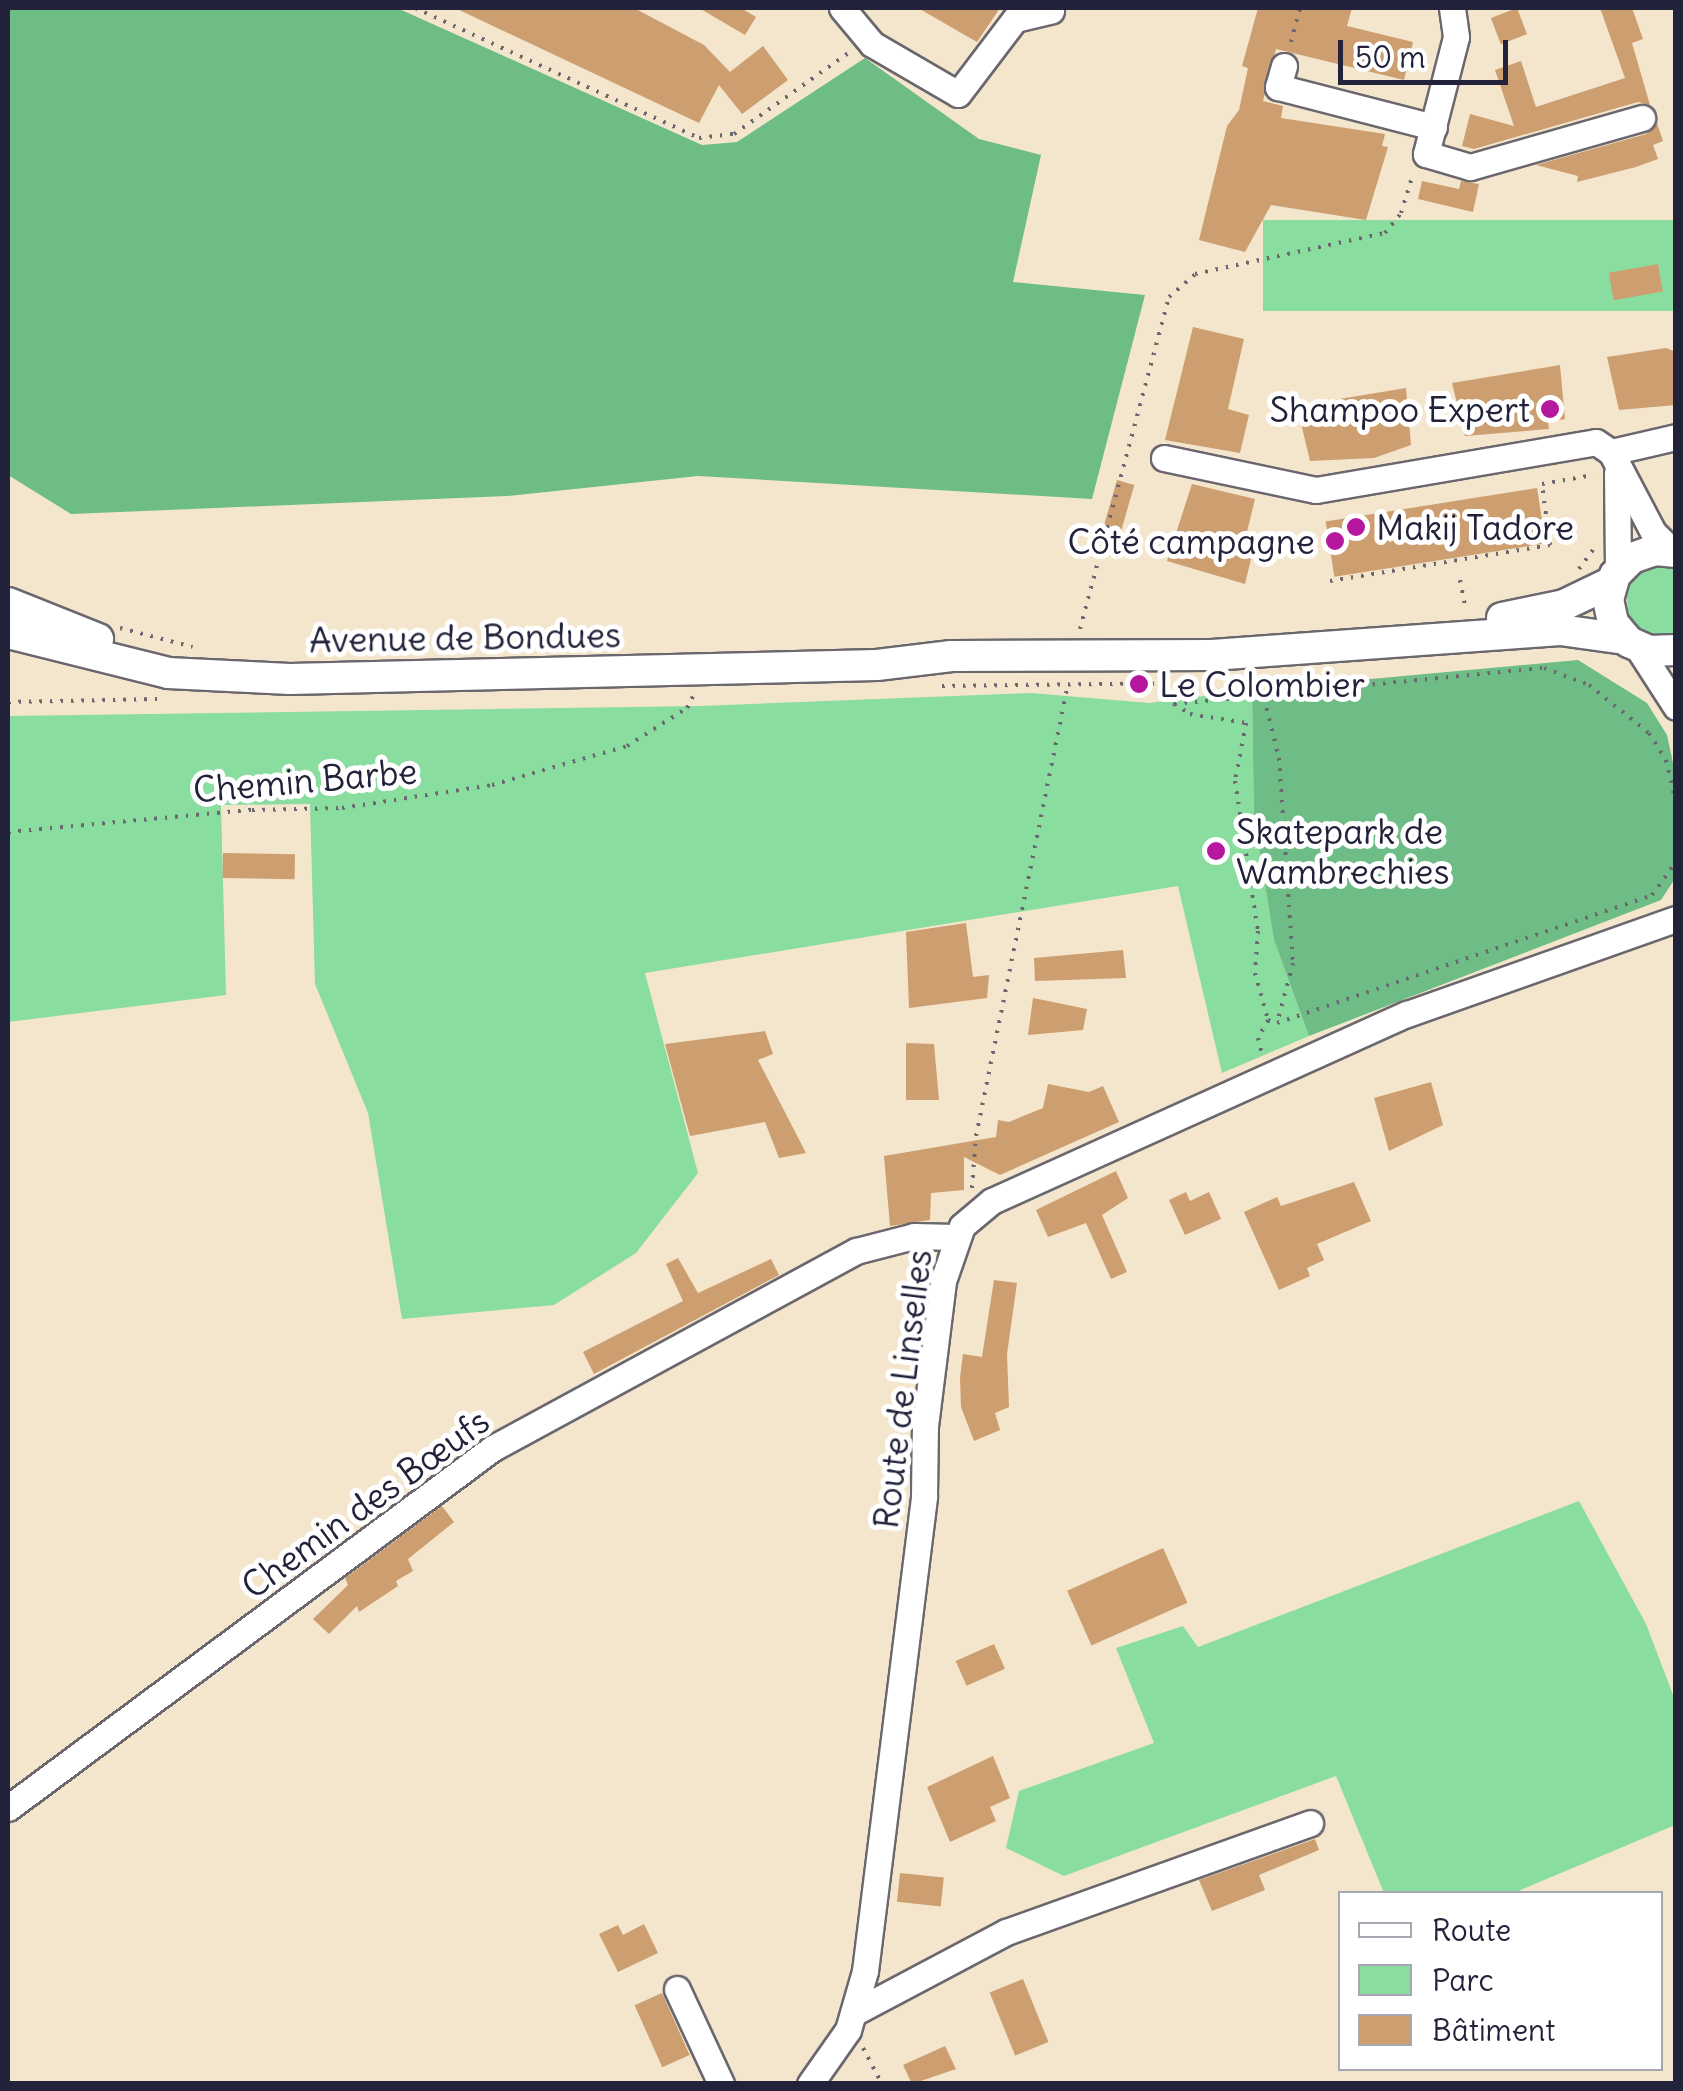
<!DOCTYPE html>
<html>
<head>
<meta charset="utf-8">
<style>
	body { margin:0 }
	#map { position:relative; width:1683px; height:2091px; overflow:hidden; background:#f3e6cc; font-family:Delius,sans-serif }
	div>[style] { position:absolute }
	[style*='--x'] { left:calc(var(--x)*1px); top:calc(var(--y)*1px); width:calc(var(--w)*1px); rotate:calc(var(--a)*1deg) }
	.green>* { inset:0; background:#89dd9f; transform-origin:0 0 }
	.forest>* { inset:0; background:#6ebc86 }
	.building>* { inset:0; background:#cd9e6f; transform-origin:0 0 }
	.path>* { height:4px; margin-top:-2px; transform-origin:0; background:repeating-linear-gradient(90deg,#6b676e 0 2.5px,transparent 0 10.5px) }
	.roads { filter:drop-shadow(2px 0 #6b676e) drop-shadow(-2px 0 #6b676e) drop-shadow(0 2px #6b676e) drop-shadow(0 -2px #6b676e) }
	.minor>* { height:25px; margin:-12.5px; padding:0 12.5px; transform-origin:12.5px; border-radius:12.5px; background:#fff }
	.major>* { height:30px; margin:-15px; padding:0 15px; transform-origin:15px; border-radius:15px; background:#fff }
	.dots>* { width:28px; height:28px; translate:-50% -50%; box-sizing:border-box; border:5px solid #fff; border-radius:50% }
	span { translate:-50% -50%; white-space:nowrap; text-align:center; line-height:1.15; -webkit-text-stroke:10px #fff; paint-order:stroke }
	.poi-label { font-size:35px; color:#22223b }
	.right { translate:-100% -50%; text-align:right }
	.left { translate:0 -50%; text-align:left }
	.street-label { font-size:35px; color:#22223b }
	.frame { position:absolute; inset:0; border:10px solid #22223b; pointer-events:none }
	.legend { position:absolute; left:1338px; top:1891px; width:325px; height:180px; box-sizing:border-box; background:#fff; border:2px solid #a7a7b1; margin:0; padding:12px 18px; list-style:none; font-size:30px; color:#22223b }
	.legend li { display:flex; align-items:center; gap:20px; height:50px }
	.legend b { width:50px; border:2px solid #a7a7b1 }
	.scale { position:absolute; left:1338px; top:40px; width:170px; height:45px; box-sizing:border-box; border:5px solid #22223b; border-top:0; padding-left:12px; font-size:30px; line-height:35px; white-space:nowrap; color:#22223b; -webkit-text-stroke:8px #fff; paint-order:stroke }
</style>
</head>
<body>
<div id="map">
	<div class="green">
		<i style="left:1675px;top:220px;width:91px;height:412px;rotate:90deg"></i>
		<i style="clip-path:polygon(1669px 566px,1675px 569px,1675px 634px,1651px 636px,1629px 620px,1626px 589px,1645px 569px)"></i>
		<i style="clip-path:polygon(1252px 690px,1254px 817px,1274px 940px,1309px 1036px,1222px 1073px,1178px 886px,645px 973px,698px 1173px,636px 1253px,554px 1305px,402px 1319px,368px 1113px,315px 984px,310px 804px,221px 805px,226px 995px,8px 1022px,8px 716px,701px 706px,1031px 693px,1149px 703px)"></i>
		<i style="clip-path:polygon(1579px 1501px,1646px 1624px,1675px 1700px,1675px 1825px,1511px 1894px,1384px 1893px,1336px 1776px,1064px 1876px,1006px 1848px,1019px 1791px,1154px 1743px,1116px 1648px,1183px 1626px,1198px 1647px)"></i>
	</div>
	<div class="forest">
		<i style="clip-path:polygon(8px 8px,397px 8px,702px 145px,737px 142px,865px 58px,979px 139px,1041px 155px,1013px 282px,1145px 295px,1092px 499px,698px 476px,507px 496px,71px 514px,8px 475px)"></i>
		<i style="clip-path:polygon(1578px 660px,1647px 703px,1667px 735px,1675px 772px,1676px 877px,1661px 900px,1309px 1036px,1274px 940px,1254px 817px,1252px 690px)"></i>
	</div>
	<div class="building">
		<i style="clip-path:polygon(455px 8px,634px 8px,704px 45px,730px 72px,763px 46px,788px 80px,742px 114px,719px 85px,699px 123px)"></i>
		<i style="clip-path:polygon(699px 8px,741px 8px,756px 17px,745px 35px)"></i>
		<i style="clip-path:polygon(918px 8px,1000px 8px,977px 42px)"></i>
		<i style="clip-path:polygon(1258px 8px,1352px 8px,1347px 26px,1413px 42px,1404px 80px,1276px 49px,1263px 101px,1283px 106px,1281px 118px,1385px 134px,1382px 146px,1388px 147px,1366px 220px,1271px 205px,1245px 252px,1199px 240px,1227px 126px,1239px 110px,1248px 68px,1242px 66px)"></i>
		<i style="left:1517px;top:8px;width:28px;height:28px;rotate:69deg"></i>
		<i style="clip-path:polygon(1600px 8px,1632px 8px,1643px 39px,1632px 43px,1650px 105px,1638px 102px,1474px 149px,1462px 146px,1470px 114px,1514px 126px,1495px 70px,1521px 61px,1536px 107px,1625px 78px)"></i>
		<i style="clip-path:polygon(1657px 123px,1663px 141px,1653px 145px,1658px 159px,1636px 167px,1577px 182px,1578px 176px,1536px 165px,1646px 134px)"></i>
		<i style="clip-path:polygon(1422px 181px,1459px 189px,1461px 181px,1479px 184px,1473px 212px,1418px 199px)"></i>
		<i style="left:1658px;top:264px;width:28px;height:50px;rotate:80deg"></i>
		<i style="clip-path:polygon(1193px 327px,1244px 339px,1228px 409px,1249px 415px,1240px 453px,1165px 440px)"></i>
		<i style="clip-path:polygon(1666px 348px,1676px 352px,1676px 405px,1619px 410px,1607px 357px)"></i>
		<i style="clip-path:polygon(1560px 365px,1565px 419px,1548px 422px,1549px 429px,1465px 436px,1452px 383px)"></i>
		<i style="clip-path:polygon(1406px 388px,1411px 445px,1374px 458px,1310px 461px,1297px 406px)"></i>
		<i style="left:1117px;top:480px;width:18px;height:46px;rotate:16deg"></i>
		<i style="clip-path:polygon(1192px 484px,1255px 499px,1246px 536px,1257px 534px,1245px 584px,1167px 561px)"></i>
		<i style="left:1537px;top:488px;width:56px;height:214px;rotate:81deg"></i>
		<i style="left:223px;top:853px;width:72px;height:25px;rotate:1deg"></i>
		<i style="clip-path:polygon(966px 923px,973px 977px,989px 975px,987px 998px,909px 1008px,906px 932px)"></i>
		<i style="clip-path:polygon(1123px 950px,1126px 978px,1035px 981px,1034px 958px)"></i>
		<i style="clip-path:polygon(1033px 998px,1087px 1009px,1083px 1030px,1028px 1035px)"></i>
		<i style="clip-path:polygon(765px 1031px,773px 1054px,758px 1060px,806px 1153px,779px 1158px,765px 1122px,690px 1136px,665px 1044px)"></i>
		<i style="clip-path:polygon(906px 1043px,934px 1044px,939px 1100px,906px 1100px)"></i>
		<i style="clip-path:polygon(1431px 1082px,1443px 1125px,1389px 1151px,1374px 1098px)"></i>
		<i style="clip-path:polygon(1048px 1084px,1089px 1092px,1103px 1086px,1119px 1122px,1000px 1175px,964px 1157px,964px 1190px,931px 1193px,930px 1220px,890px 1226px,884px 1156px,996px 1137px,998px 1120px,1009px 1122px,1043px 1108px)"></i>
		<i style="clip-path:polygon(1116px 1171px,1128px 1198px,1102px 1215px,1127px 1272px,1111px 1279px,1086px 1223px,1048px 1237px,1036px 1210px)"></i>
		<i style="clip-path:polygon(1354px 1182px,1371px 1221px,1317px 1244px,1324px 1260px,1307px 1268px,1310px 1276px,1279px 1290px,1244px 1212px,1277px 1197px,1281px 1206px)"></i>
		<i style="clip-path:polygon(1186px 1192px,1190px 1201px,1209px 1192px,1221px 1219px,1185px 1235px,1169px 1200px)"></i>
		<i style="clip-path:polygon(678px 1258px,698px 1293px,771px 1259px,779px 1275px,594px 1374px,583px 1352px,683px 1301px,666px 1264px)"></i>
		<i style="clip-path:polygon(994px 1280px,1017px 1283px,1007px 1354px,1009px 1407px,995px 1413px,1000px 1430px,974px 1441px,961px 1407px,960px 1378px,963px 1354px,982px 1357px)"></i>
		<i style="clip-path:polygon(442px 1506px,454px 1522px,408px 1559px,413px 1571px,396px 1581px,398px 1586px,359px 1612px,357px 1606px,329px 1634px,313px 1619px,348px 1585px,345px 1578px)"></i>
		<i style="left:1163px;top:1548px;width:60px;height:105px;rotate:66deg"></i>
		<i style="left:994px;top:1644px;width:27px;height:42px;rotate:66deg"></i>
		<i style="clip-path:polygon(993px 1756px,1010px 1798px,990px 1807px,996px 1821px,950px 1842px,927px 1787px)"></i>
		<i style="clip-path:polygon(1315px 1839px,1319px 1850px,1259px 1875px,1265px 1890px,1212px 1911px,1199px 1880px)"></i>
		<i style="left:900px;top:1873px;width:44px;height:29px;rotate:6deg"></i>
		<i style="clip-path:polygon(644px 1924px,658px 1953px,618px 1972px,599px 1934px,618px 1925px,623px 1935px)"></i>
		<i style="left:1023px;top:1979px;width:68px;height:36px;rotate:68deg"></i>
		<i style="left:662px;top:1993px;width:68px;height:30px;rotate:66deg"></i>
		<i style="clip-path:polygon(945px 2046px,956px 2069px,912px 2084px,903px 2065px)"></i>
	</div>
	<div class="path">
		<i style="--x:415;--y:8;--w:312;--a:24.6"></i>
		<i style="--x:699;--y:138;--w:35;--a:-7"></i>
		<i style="--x:734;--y:134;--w:142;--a:-35.3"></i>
		<i style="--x:1291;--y:42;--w:35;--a:-75"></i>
		<i style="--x:1579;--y:569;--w:26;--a:-54"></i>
		<i style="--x:1460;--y:580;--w:31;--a:79"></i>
		<i style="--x:1330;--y:581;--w:223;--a:-9.3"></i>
		<i style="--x:1550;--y:545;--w:62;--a:-97.5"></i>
		<i style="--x:1542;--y:484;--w:52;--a:-10"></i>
		<i style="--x:120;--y:628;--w:75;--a:14.6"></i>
		<i style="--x:1080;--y:629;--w:344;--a:-75"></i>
		<i style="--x:1169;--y:297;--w:35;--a:-41"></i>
		<i style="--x:1195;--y:274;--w:194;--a:-12.2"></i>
		<i style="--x:1385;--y:233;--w:26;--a:-51"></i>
		<i style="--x:1401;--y:213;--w:41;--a:-72.9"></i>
		<i style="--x:942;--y:686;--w:230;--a:-0.7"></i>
		<i style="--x:1160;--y:687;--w:22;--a:51"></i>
		<i style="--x:1174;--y:704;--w:372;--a:-5.6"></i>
		<i style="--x:1544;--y:668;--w:48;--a:20.7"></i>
		<i style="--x:1589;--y:685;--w:77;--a:38.7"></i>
		<i style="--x:1649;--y:733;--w:32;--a:58"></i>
		<i style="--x:1666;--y:760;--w:44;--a:76.9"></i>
		<i style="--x:1264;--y:698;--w:62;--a:76"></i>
		<i style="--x:1279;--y:758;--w:205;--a:86.1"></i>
		<i style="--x:1293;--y:963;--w:62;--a:104.9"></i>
		<i style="--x:8;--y:702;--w:150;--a:-1.1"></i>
		<i style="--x:1174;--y:704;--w:19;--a:32"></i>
		<i style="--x:1190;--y:714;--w:57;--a:9.1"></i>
		<i style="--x:1246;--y:723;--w:59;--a:100.7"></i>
		<i style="--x:1235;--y:781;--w:152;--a:81.3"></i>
		<i style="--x:1258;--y:931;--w:42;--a:94.1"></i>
		<i style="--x:1255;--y:973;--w:49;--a:74.5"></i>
		<i style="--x:1268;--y:1020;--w:21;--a:119"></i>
		<i style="--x:1258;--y:1038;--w:16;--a:76"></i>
		<i style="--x:8;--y:832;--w:245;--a:-5.2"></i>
		<i style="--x:252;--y:810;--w:90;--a:-1.3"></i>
		<i style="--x:342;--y:808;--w:152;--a:-8.7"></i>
		<i style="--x:492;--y:785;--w:141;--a:-16.1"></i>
		<i style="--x:627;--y:746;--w:71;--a:-32.3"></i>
		<i style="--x:687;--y:708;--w:13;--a:-63"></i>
		<i style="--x:1268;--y:1020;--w:9;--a:18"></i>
		<i style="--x:1277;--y:1023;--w:396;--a:-18.8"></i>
		<i style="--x:1652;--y:895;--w:41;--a:-54"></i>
		<i style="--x:972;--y:1188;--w:52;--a:-85.6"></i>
		<i style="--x:976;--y:1136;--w:458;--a:-78.5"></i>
		<i style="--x:863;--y:2048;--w:41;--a:62.2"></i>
	</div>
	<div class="roads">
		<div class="minor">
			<i style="--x:842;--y:8;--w:47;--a:50.2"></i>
			<i style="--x:872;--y:44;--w:99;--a:30.2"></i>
			<i style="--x:958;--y:94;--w:94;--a:-52.8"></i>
			<i style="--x:1015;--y:19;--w:37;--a:-13"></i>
			<i style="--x:1452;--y:8;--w:29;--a:82"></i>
			<i style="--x:1456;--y:37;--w:121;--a:104.4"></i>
			<i style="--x:1426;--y:154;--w:46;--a:16.5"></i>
			<i style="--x:1470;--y:167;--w:179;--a:-15.9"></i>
			<i style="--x:1284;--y:66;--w:22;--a:106"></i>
			<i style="--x:1278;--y:87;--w:161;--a:14.4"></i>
			<i style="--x:1611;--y:452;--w:67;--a:-13"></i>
			<i style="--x:1164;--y:458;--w:155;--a:11.9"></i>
			<i style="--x:1316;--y:490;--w:284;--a:-9.7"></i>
			<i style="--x:1596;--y:442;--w:18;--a:34"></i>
			<i style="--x:1611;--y:452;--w:90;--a:62.3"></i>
			<i style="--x:1653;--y:532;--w:27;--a:45"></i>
			<i style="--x:1617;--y:473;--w:99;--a:89.4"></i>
			<i style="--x:1638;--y:648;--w:70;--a:57.2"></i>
			<i style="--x:8;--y:1808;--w:604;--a:-36.59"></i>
			<i style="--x:493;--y:1448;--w:413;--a:-28.5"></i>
			<i style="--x:856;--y:1251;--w:60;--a:-14.5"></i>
			<i style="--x:914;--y:1236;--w:41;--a:1.4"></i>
			<i style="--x:677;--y:1989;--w:105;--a:65.1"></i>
			<i style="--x:855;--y:2012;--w:171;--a:-27.9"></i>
			<i style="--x:1006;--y:1932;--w:323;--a:-19.7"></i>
			<i style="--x:810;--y:2084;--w:66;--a:-54.9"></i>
			<i style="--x:848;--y:2030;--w:61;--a:-73.9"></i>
			<i style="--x:865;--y:1971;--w:479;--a:-82.9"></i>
			<i style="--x:924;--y:1496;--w:70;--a:-89.2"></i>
			<i style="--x:925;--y:1426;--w:146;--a:-82.9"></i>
			<i style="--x:943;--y:1281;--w:58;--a:-70.9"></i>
			<i style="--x:962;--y:1226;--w:39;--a:-40"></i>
			<i style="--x:992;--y:1201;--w:455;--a:-24.3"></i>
			<i style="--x:1407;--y:1014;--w:285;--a:-19.5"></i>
		</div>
		<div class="major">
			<i style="--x:1676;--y:552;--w:21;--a:-175"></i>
			<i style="--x:1655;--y:550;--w:24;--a:161"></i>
			<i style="--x:1632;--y:558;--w:24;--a:135"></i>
			<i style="--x:1615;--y:575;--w:25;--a:106"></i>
			<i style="--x:1608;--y:599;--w:25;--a:78"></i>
			<i style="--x:1613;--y:623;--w:25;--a:50"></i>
			<i style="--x:1629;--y:642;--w:22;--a:24"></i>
			<i style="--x:1649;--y:651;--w:27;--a:-2"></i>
			<i style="--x:8;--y:603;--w:97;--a:21.8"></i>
			<i style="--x:1502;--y:618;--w:63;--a:-11.8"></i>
			<i style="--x:1564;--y:605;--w:53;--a:-25.6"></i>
			<i style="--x:8;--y:633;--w:165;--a:14"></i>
			<i style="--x:168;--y:673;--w:122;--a:2.8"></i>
			<i style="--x:290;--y:679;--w:587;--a:-1.37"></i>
			<i style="--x:877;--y:665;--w:75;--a:-6.9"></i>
			<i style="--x:951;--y:656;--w:261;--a:-0.2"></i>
			<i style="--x:1212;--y:655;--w:349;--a:-4.1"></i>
			<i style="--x:1560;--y:630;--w:67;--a:7.8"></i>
		</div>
	</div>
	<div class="dots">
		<i style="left:1550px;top:409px;background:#b5179e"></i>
		<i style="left:1356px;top:527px;background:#b5179e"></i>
		<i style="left:1335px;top:541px;background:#b5179e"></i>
		<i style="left:1139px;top:684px;background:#b5179e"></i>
		<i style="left:1216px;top:851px;background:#b5179e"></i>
	</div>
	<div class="poi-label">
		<span class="right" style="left:1530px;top:409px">Shampoo Expert</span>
		<span class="left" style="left:1376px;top:527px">Makij Tadore</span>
		<span class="right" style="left:1315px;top:541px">Côté campagne</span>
		<span class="left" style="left:1159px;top:684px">Le Colombier</span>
		<span class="left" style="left:1236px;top:851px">Skatepark de<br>Wambrechies</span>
	</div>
	<div class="street-label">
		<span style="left:465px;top:637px;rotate:-1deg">Avenue de Bondues</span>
		<span style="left:305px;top:780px;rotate:-5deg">Chemin Barbe</span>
		<span style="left:902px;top:1389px;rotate:-83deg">Route de Linselles</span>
		<span style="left:365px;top:1503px;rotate:-36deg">Chemin des Bœufs</span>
	</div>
	<div class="frame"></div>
	<ul class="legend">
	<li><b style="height:12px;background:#fff"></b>Route</li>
	<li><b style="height:28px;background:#89dd9f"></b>Parc</li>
	<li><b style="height:28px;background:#cd9e6f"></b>Bâtiment</li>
	</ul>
	<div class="scale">50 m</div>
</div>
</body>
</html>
